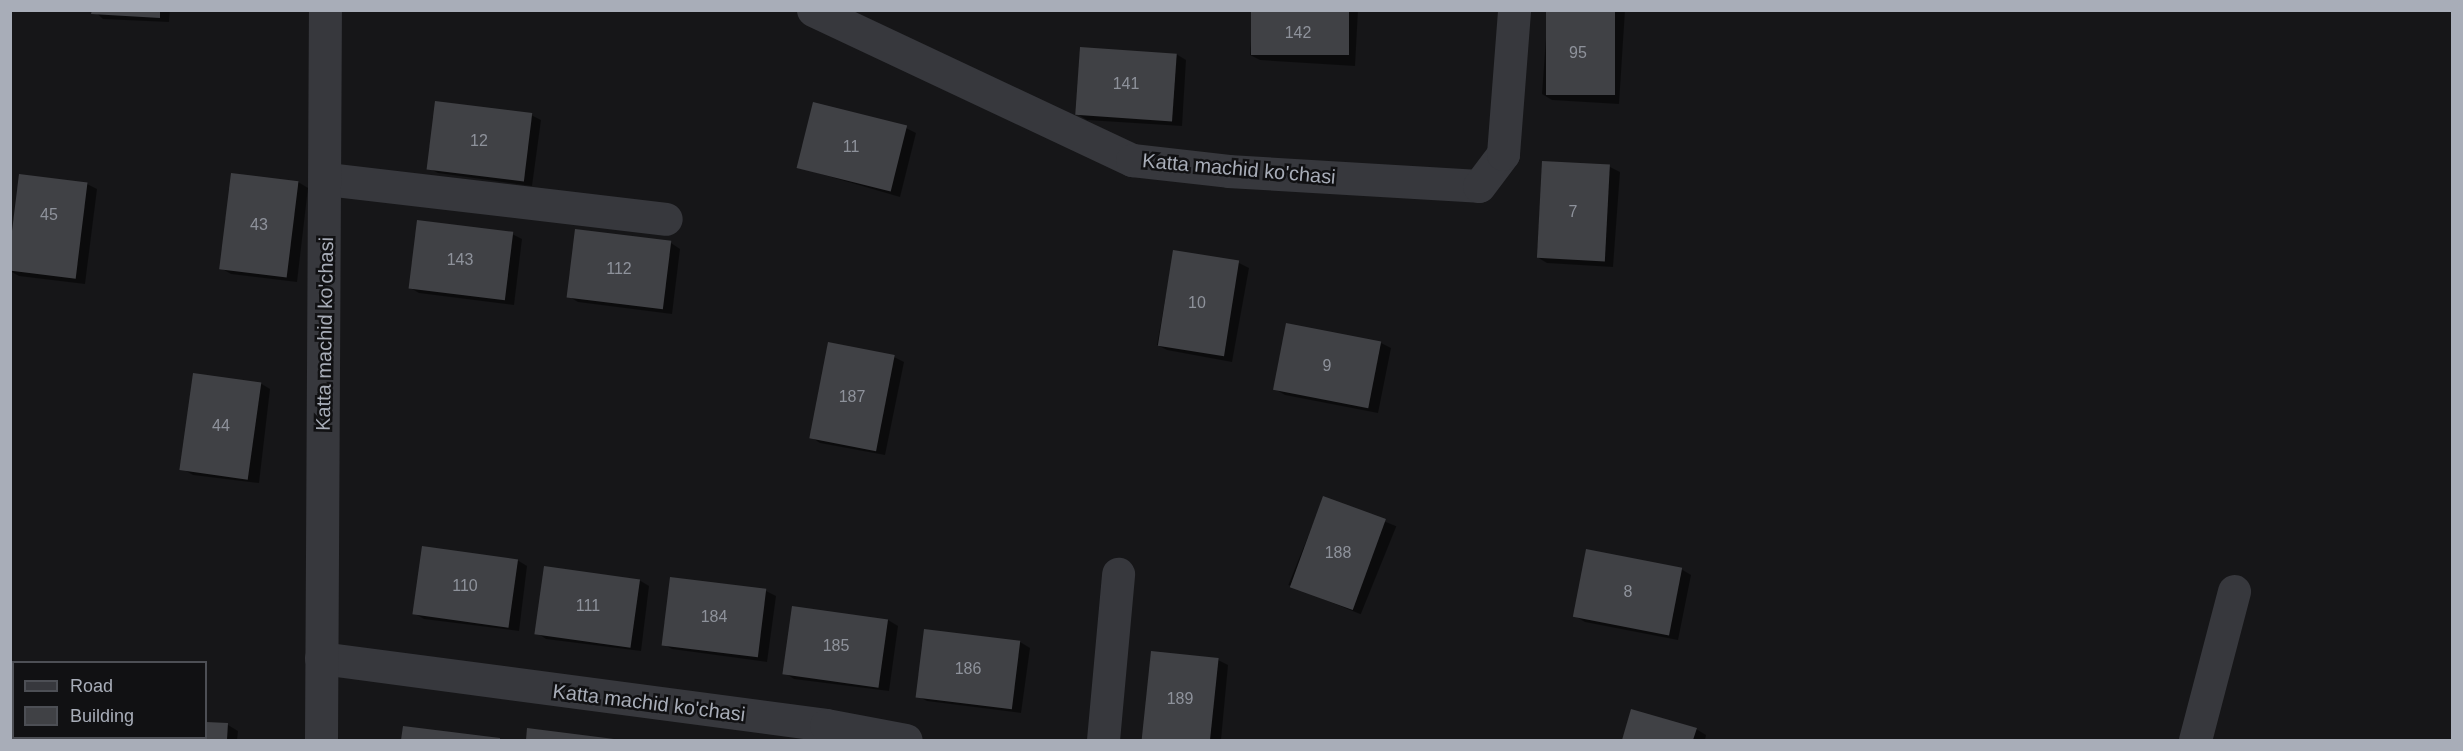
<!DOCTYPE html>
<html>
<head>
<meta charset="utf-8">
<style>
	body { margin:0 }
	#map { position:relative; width:2463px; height:751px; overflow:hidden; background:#161618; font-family:Arial,sans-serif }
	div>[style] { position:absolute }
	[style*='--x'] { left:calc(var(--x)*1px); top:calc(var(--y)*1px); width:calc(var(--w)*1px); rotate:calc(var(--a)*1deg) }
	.shadow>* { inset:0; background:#0007; transform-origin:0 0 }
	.building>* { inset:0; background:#404145; transform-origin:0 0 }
	.minor>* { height:33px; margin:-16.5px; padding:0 16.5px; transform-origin:16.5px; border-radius:16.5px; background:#37383d }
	span { translate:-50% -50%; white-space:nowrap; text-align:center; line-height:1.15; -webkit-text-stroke:5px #111113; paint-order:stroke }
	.number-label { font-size:16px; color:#8e929b }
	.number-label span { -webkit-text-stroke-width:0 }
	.street-label { font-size:20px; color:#a8adb8 }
	.frame { position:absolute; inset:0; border:12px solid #a8adb8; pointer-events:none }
	.legend { position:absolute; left:12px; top:661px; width:195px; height:78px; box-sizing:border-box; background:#111113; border:2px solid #4d4f55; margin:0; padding:8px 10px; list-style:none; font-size:18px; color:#a8adb8 }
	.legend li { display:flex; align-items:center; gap:12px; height:30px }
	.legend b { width:30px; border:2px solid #4d4f55 }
</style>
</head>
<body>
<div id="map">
	<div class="shadow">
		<i style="clip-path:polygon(93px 10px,170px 10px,169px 22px,103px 19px)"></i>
		<i style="clip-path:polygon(1253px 10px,1358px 10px,1355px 66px,1260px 60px,1250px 55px)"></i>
		<i style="clip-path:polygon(1548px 10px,1625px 10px,1619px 104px,1552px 100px,1542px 94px)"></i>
		<i style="clip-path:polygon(1176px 54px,1186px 60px,1182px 126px,1087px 120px,1077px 114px)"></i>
		<i style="clip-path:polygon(531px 115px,541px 120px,532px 186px,438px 173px,428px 168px)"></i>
		<i style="clip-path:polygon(906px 128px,916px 133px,900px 197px,797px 167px)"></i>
		<i style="clip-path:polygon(1543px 163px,1610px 167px,1620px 172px,1613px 267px,1547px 263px,1537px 257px)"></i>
		<i style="clip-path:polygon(21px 176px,87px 184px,97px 189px,85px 284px,19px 276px,10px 271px)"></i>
		<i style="clip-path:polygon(298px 182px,308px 188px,297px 282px,231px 274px,221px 268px)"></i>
		<i style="clip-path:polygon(512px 234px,522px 239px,514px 305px,419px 293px,409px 287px)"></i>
		<i style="clip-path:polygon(671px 243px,680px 249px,672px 314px,578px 302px,568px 296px)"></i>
		<i style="clip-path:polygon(1174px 251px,1239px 263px,1249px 268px,1232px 362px,1167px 350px,1157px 345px)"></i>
		<i style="clip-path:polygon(1287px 325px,1381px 343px,1391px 348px,1378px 413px,1285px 395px,1275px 389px)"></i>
		<i style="clip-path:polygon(894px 357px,904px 362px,885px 455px,820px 443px,811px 437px)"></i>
		<i style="clip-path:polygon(260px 383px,270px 389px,259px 483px,193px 475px,183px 469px)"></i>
		<i style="left:1324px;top:497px;width:78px;height:95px;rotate:22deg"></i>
		<i style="clip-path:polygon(517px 560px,527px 566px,519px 631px,424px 619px,414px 613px)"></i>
		<i style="clip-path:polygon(1681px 569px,1691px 575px,1678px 640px,1585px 622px,1575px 616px)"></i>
		<i style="clip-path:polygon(671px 578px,766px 591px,776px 596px,767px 662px,672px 649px,663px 644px)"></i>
		<i style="clip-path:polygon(639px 580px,649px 586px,641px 651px,546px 639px,537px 633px)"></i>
		<i style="clip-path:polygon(793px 608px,888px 620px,898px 626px,889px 691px,794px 679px,785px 673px)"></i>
		<i style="clip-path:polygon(1020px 642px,1030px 648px,1021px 713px,927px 701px,917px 696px)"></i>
		<i style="clip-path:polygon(1152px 653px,1218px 660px,1228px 665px,1221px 740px,1143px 740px)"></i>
		<i style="clip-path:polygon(1632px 711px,1696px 729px,1706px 735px,1705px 740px,1624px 740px)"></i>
		<i style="clip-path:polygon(206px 724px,228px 725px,238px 731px,237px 740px,161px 740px,206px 738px)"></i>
		<i style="clip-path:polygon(405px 728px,499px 740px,501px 740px,403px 740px)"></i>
		<i style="clip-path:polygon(529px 729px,613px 740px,527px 740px)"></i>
	</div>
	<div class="building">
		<i style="clip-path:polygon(92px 10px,160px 10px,160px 18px,91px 14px)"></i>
		<i style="left:1251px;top:10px;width:98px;height:45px"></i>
		<i style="left:1546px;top:10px;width:69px;height:85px"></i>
		<i style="left:1080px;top:47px;width:97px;height:68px;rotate:4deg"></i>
		<i style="left:435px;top:101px;width:98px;height:69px;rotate:7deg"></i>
		<i style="left:813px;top:102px;width:97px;height:68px;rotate:14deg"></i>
		<i style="left:1542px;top:161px;width:68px;height:97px;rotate:3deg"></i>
		<i style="left:231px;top:173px;width:68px;height:97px;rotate:7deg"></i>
		<i style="left:19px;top:174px;width:69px;height:97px;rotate:7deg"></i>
		<i style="left:417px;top:220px;width:97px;height:69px;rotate:7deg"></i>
		<i style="left:575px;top:229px;width:97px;height:69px;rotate:7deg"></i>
		<i style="left:1173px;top:250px;width:67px;height:97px;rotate:9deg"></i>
		<i style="left:1286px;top:323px;width:97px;height:68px;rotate:11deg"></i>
		<i style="left:828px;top:342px;width:68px;height:98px;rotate:11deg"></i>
		<i style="left:193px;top:373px;width:69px;height:98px;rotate:8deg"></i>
		<i style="left:1323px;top:496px;width:67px;height:97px;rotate:20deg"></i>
		<i style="left:422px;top:546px;width:97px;height:69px;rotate:8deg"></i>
		<i style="left:1586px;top:549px;width:98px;height:69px;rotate:11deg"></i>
		<i style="left:544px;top:566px;width:97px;height:69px;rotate:8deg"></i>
		<i style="left:670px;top:577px;width:97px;height:69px;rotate:7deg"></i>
		<i style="left:792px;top:606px;width:97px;height:69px;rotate:8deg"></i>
		<i style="left:924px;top:629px;width:97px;height:69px;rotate:7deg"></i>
		<i style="left:1151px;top:651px;width:68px;height:89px;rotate:6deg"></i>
		<i style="clip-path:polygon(1631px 709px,1697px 728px,1693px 740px,1622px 740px)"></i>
		<i style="clip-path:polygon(206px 722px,228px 723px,227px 740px,159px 740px,206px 738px)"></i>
		<i style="clip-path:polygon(403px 726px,500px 738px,500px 740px,401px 740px)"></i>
		<i style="clip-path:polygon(527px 728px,614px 739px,614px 740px,526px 740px)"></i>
	</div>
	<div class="minor">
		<i style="--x:813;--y:10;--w:353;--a:25.2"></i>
		<i style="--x:1132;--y:160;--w:97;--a:6.5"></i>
		<i style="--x:1228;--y:171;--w:251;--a:3.4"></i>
		<i style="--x:1479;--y:186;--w:40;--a:-53"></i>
		<i style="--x:1503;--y:154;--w:144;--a:-85.6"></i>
		<i style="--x:327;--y:179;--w:341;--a:6.7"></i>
		<i style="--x:321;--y:658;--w:509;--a:7.56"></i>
		<i style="--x:826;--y:725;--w:81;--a:10.6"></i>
		<i style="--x:321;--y:740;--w:730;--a:-89.69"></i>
		<i style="--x:1103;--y:740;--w:167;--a:-84.8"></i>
		<i style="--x:2195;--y:740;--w:154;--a:-75.3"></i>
	</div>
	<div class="number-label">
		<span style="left:1298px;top:33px">142</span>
		<span style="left:1578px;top:53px">95</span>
		<span style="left:1126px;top:84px">141</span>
		<span style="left:479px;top:141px">12</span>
		<span style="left:851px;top:147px">11</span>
		<span style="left:1573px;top:212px">7</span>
		<span style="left:49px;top:215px">45</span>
		<span style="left:259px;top:225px">43</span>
		<span style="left:460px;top:260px">143</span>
		<span style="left:619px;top:269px">112</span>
		<span style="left:1197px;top:303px">10</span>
		<span style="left:1327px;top:366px">9</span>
		<span style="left:852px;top:397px">187</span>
		<span style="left:221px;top:426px">44</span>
		<span style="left:1338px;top:553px">188</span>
		<span style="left:465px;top:586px">110</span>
		<span style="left:1628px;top:592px">8</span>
		<span style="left:588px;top:606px">111</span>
		<span style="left:714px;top:617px">184</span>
		<span style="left:836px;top:646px">185</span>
		<span style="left:968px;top:669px">186</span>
		<span style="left:1180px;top:699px">189</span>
	</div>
	<div class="street-label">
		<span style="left:1239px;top:169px;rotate:5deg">Katta machid ko'chasi</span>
		<span style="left:325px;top:334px;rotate:-89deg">Katta machid ko'chasi</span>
		<span style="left:649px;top:703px;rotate:7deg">Katta machid ko'chasi</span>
	</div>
	<div class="frame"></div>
	<ul class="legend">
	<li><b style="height:8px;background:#37383d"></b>Road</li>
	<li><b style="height:16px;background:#404145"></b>Building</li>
	</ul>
</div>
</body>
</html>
